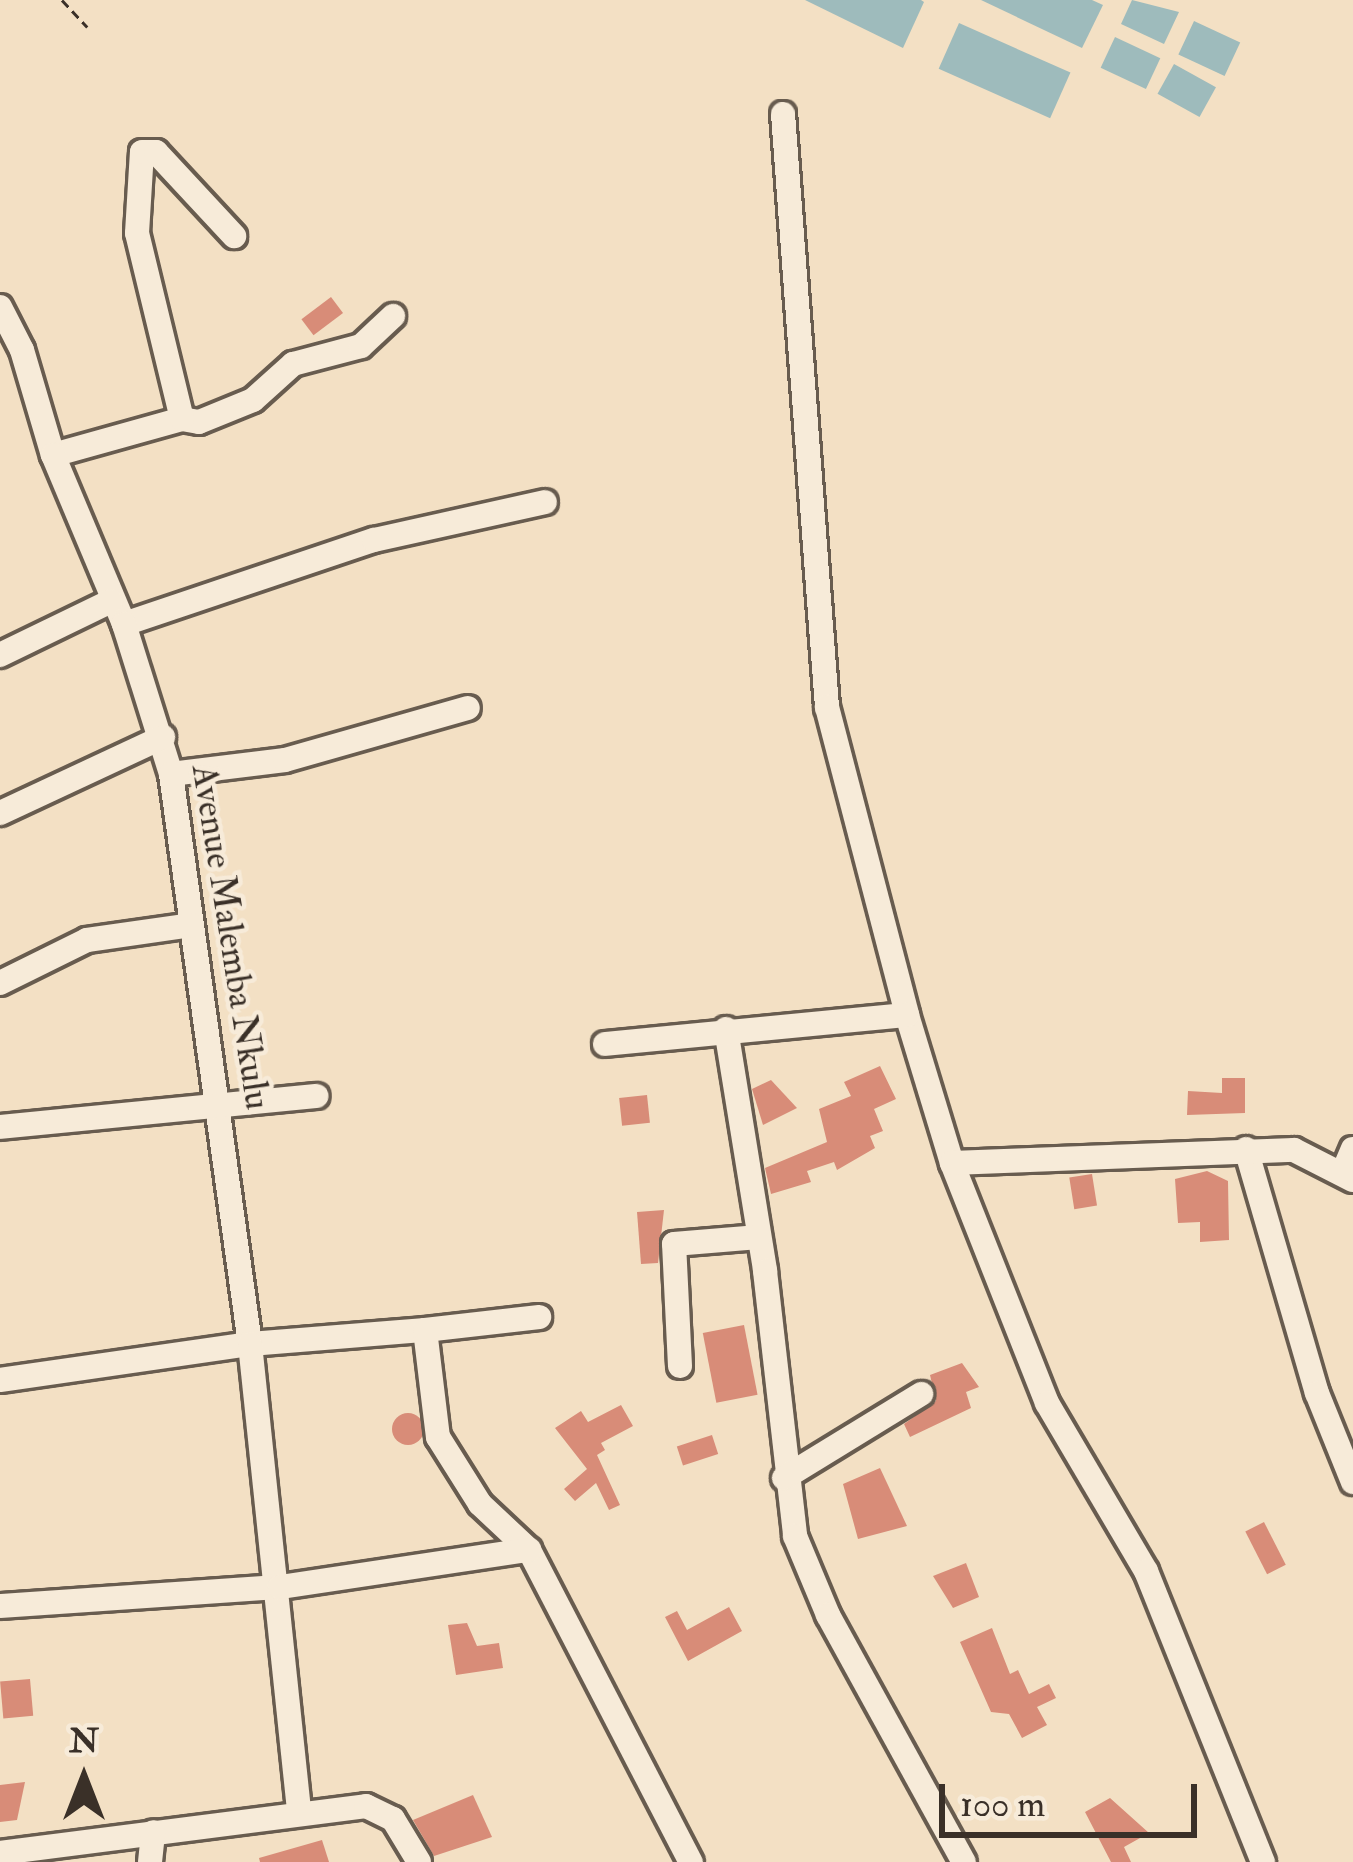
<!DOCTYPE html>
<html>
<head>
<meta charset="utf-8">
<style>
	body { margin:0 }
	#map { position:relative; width:1353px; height:1862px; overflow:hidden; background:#f3e0c4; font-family:"IM FELL Double Pica",serif }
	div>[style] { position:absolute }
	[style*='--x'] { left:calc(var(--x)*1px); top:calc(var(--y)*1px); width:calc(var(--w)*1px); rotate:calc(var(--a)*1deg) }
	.water>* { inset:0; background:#9ebbbc; transform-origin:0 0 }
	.building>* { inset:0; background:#d88c78; transform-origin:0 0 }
	.round { border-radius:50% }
	.path>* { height:3px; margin-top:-1.5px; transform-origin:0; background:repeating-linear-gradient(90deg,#3a3028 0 9px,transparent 0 15px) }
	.roads { filter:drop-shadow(3px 0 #685c4f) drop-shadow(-3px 0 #685c4f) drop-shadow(0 3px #685c4f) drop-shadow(0 -3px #685c4f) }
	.minor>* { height:24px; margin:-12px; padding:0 12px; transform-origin:12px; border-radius:12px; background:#f7ebd9 }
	span { translate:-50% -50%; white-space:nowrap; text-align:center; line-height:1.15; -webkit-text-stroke:9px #f7ebd9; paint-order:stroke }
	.street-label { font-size:36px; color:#3a3028 }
	.north { position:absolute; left:24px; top:1718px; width:120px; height:120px; -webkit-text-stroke:9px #f7ebd9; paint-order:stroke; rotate:0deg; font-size:33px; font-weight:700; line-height:48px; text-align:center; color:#3a3028 }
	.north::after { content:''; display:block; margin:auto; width:42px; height:54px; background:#3a3028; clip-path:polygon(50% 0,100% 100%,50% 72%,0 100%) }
	.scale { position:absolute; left:939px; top:1784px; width:258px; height:54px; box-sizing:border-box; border:6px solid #3a3028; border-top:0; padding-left:15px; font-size:36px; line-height:42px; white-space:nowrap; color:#3a3028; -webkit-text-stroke:9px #f7ebd9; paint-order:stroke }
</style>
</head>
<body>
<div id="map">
	<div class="water">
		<i style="clip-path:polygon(805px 0,921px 0,924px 2px,903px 48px)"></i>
		<i style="clip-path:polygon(981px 0,1092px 0,1103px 5px,1082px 48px)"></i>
		<i style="clip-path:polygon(1132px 0,1179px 12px,1164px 44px,1121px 24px)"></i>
		<i style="left:1194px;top:21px;width:51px;height:37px;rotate:25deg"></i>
		<i style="left:959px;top:23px;width:122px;height:50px;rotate:24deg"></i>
		<i style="left:1115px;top:37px;width:50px;height:34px;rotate:25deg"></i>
		<i style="left:1174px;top:64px;width:48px;height:34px;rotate:29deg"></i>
	</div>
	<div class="building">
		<i style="left:331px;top:297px;width:20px;height:37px;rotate:53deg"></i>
		<i style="clip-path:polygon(880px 1066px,896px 1099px,874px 1109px,883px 1131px,870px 1136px,875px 1148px,837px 1170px,834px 1162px,807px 1171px,811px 1182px,771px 1194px,765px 1168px,827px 1142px,819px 1109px,851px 1096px,844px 1082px)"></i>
		<i style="clip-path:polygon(1222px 1078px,1245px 1078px,1245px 1113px,1187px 1115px,1188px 1091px,1222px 1093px)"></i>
		<i style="clip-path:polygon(771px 1080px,797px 1108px,763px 1125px,752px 1089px)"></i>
		<i style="left:647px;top:1095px;width:28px;height:28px;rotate:84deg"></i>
		<i style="clip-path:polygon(1207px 1171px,1228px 1181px,1229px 1240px,1200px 1242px,1200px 1222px,1178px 1223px,1175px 1179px)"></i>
		<i style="left:1092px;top:1174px;width:32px;height:23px;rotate:81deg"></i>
		<i style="clip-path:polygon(664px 1210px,658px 1263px,641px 1264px,637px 1212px)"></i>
		<i style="left:744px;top:1325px;width:71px;height:42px;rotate:79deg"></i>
		<i style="clip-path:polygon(962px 1363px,979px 1387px,966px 1392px,971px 1408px,910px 1437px,904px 1424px,936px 1401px,930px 1375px)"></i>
		<i style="clip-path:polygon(621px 1405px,633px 1426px,601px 1443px,605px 1450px,597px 1455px,620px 1505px,609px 1510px,596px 1483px,575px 1501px,564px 1489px,587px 1469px,555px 1428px,581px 1411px,588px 1422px)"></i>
		<i class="round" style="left:392px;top:1413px;width:32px;height:32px"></i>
		<i style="left:712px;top:1435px;width:20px;height:37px;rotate:72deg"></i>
		<i style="clip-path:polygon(880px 1468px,907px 1526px,858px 1539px,843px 1484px)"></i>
		<i style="left:1264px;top:1522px;width:48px;height:21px;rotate:63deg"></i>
		<i style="clip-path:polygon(966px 1563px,979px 1597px,953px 1608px,933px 1576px)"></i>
		<i style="clip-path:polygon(729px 1607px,742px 1631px,688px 1661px,665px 1617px,677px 1611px,687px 1630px)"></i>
		<i style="clip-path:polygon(467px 1623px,477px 1646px,499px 1643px,503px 1668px,456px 1675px,448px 1625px)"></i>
		<i style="clip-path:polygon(992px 1628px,1010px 1674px,1018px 1670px,1029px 1694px,1049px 1684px,1056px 1698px,1037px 1707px,1047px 1725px,1022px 1738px,1009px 1714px,991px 1712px,960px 1642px)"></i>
		<i style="left:30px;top:1679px;width:37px;height:30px;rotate:85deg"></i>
		<i style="clip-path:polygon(25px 1782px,17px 1820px,0 1822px,0 1785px)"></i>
		<i style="clip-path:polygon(473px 1795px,492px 1837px,434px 1856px,413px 1820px)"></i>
		<i style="clip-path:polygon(1110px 1798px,1149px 1833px,1124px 1847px,1131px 1862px,1111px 1862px,1085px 1812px)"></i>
		<i style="clip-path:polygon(322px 1840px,329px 1862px,260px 1862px,259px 1858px)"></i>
	</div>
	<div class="path">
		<i style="--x:62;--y:0;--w:37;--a:47"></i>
	</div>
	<div class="roads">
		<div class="minor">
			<i style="--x:783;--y:114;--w:595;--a:85.76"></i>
			<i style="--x:827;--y:707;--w:318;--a:75.4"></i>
			<i style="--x:907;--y:1015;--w:155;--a:73.1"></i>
			<i style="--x:952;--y:1163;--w:258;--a:68.4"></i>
			<i style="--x:1047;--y:1403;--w:195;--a:59.5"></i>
			<i style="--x:1146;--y:1571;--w:314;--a:68.1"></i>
			<i style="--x:0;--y:307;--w:48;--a:62.9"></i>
			<i style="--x:22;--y:350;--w:109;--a:73.6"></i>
			<i style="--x:53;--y:455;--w:134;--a:-15.6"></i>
			<i style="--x:182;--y:419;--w:17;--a:10"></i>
			<i style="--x:199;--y:422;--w:58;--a:-22.2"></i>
			<i style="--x:253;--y:400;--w:54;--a:-42"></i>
			<i style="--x:293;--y:364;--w:70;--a:-14.8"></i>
			<i style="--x:361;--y:346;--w:44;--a:-43.2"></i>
			<i style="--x:182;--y:419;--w:191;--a:-103.6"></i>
			<i style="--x:137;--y:233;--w:81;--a:-86.5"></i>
			<i style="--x:142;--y:152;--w:14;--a:0"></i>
			<i style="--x:156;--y:152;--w:115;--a:47.1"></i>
			<i style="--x:53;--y:455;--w:183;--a:67.2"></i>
			<i style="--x:124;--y:624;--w:264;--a:-18.6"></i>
			<i style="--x:374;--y:540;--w:175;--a:-12.5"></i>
			<i style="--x:124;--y:624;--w:157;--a:72.6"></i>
			<i style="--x:171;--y:774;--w:575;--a:82.11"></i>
			<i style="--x:250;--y:1344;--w:176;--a:-4.6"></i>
			<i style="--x:425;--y:1330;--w:108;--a:83.1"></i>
			<i style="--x:438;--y:1437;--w:79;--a:57.9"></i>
			<i style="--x:480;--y:1504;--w:67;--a:43.2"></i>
			<i style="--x:529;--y:1550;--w:352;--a:62.6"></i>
			<i style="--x:0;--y:655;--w:123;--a:-25.9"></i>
			<i style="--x:171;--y:774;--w:115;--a:-7"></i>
			<i style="--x:285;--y:760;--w:190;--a:-15.9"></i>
			<i style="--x:0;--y:813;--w:180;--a:-25"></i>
			<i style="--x:0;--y:983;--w:97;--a:-26.3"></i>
			<i style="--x:87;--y:940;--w:105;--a:-8.2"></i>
			<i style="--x:726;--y:1029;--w:245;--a:80.8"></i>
			<i style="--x:765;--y:1271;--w:267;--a:83.5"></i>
			<i style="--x:795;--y:1536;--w:86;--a:67.3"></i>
			<i style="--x:828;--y:1615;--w:282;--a:61.2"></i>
			<i style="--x:605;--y:1044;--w:303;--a:-5.5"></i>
			<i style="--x:0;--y:1127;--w:318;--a:-5.6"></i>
			<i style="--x:1246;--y:1149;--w:254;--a:73.8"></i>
			<i style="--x:1317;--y:1393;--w:96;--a:68"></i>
			<i style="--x:952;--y:1163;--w:342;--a:-2.2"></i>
			<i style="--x:1294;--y:1150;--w:66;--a:27"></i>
			<i style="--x:1343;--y:1172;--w:25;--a:-67"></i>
			<i style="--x:425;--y:1330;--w:115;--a:-6.5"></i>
			<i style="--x:680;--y:1366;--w:122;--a:-92.8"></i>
			<i style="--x:674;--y:1244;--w:85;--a:-4.7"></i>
			<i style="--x:0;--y:1380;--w:253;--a:-8.2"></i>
			<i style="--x:250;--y:1344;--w:472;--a:84"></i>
			<i style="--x:784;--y:1478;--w:161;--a:-31.5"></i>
			<i style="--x:0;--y:1606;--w:281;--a:-3.9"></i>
			<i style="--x:280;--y:1587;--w:252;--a:-8.5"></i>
			<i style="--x:0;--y:1853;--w:369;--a:-7.3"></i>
			<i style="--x:366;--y:1806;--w:30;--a:26"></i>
			<i style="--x:393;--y:1819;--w:50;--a:58.8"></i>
			<i style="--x:150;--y:1862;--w:30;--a:-84"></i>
		</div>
	</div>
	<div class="street-label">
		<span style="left:231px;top:937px;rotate:81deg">Avenue Malemba Nkulu</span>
	</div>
	<div class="north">N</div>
	<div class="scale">100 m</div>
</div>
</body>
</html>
